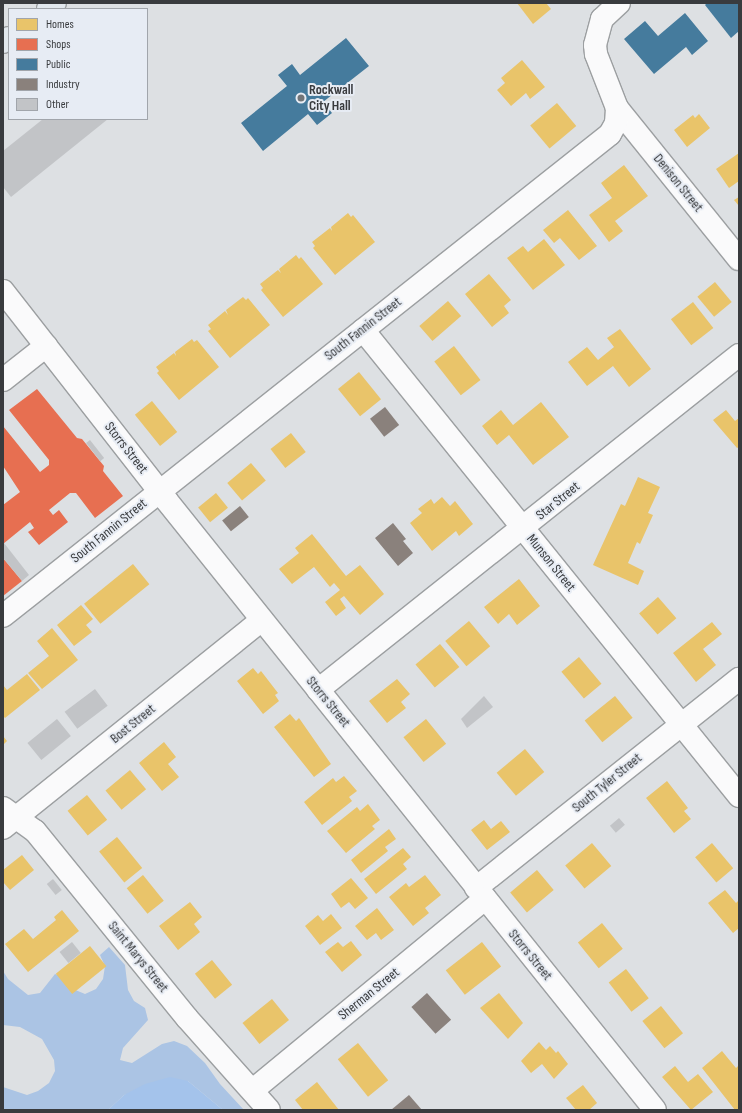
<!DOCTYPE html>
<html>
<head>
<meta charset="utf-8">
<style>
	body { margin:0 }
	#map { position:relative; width:742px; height:1113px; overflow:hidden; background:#dde0e3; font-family:"Sofia Sans Condensed",sans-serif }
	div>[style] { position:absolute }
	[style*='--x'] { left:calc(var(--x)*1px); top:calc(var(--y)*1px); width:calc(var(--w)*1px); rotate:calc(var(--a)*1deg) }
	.forest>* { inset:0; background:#abc4e4 }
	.water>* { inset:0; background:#a4c3eb }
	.homes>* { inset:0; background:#e9c46a; transform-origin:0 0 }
	.shops>* { inset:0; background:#e76f51 }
	.public>* { inset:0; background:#457b9d }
	.industry>* { inset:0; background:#8a817c; transform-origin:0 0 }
	.building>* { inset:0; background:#c2c4c7; transform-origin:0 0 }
	.roads { filter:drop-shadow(1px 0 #9c9fa1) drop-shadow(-1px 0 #9c9fa1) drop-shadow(0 1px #9c9fa1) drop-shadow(0 -1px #9c9fa1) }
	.minor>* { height:22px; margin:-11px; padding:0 11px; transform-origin:11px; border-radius:11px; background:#fafafb }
	.major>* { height:22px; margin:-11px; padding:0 11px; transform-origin:11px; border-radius:11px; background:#e2e8ee }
	.dots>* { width:11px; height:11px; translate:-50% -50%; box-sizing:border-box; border:2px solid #e7ecf4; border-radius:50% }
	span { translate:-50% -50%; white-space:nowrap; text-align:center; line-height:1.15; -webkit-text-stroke:4px #e7ecf4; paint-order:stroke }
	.poi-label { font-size:14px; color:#393b3e; font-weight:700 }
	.left { translate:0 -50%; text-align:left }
	.street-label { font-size:14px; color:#393b3e }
	.frame { position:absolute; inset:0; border:4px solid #393b3e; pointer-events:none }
	.legend { position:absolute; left:8px; top:8px; width:140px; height:112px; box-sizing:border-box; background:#e7ecf4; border:1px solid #a1a5ab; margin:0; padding:5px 7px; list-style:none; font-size:12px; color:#393b3e }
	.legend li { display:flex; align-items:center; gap:8px; height:20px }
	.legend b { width:20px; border:1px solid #a1a5ab }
</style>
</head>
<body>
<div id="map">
	<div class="forest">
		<i style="clip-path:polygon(109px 947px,125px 965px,128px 990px,134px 1001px,145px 1008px,148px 1020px,123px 1048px,120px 1060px,132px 1063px,162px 1044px,174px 1041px,187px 1046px,205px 1063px,220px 1084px,244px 1110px,223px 1110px,188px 1081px,124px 1095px,108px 1110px,3px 1110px,3px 1087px,27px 1095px,38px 1091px,49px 1083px,55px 1071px,54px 1060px,42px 1039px,20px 1027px,3px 1025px,3px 971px,8px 979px,28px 995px,40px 993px,55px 974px,67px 978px,73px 989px,85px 994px,96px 989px,103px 979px,105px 966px,100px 955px)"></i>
	</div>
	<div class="water">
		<i style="clip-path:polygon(170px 1077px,188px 1081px,223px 1110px,108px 1110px,124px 1095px,145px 1084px)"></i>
	</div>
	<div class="homes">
		<i style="clip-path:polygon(517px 3px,546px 3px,551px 9px,533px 24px)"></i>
		<i style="clip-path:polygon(522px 60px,545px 87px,530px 99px,526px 93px,511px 106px,497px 90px,505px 83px,501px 78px)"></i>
		<i style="left:557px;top:103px;width:30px;height:35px;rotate:50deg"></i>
		<i style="clip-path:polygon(699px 114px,710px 128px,687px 147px,674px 130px,693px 115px,695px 118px)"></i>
		<i style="clip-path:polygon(739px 153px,739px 181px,729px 188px,716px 169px)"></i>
		<i style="clip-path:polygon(624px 165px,648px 196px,615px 221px,623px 231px,609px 242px,589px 215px,612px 198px,601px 183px)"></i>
		<i style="clip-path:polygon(739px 197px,739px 206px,734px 200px)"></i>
		<i style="clip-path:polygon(568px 210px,597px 246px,579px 260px,560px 238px,554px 243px,543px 230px)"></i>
		<i style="clip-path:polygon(348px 213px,351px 217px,353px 215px,375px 242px,335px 275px,313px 248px,315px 246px,312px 242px,330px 228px,332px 231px,331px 227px)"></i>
		<i style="clip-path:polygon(544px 239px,565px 265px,533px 290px,507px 258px,523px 246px,528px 252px)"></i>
		<i style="clip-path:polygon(296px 255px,299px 259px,301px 257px,323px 284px,283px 317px,261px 290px,263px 288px,260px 284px,278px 270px,281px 273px,279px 269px)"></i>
		<i style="clip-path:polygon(489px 274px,511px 300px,504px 306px,509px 313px,492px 327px,465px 294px)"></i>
		<i style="left:715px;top:282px;width:26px;height:23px;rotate:50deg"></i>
		<i style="clip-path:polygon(243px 297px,246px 300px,248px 298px,270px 325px,230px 358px,208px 331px,211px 329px,208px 325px,225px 311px,228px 315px,226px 310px)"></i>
		<i style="left:448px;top:301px;width:20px;height:38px;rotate:49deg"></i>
		<i style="left:693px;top:302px;width:33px;height:28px;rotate:52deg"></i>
		<i style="clip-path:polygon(620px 329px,651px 369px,629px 387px,613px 366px,587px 386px,568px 362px,587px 347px,598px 360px,614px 347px,607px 338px)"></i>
		<i style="clip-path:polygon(192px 339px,194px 342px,197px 340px,219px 367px,179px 400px,157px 373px,159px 371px,156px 367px,174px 353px,176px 356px,175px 352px)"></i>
		<i style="left:454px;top:346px;width:43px;height:25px;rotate:52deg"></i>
		<i style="left:359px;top:372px;width:35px;height:27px;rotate:51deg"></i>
		<i style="left:152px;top:401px;width:40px;height:22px;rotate:51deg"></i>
		<i style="clip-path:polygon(541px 402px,569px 437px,533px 465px,509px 435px,497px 445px,482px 426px,501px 410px,513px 425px)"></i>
		<i style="clip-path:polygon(726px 410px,735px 421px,739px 418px,739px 447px,737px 448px,713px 420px)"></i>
		<i style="left:291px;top:433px;width:24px;height:26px;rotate:52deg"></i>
		<i style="left:251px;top:463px;width:23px;height:31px;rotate:50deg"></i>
		<i style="clip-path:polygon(638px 477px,660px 487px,648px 513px,653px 515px,640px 544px,637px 542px,628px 563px,644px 571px,638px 585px,593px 565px,621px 504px,625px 506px)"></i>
		<i style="left:216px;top:493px;width:19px;height:23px;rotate:51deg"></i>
		<i style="clip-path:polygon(442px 497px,450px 506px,455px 501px,473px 524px,459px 536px,456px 531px,432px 551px,410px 523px,422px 513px,418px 509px,431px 499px,434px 504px)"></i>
		<i style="clip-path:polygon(312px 534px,346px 576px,360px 565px,384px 594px,360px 615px,344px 596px,340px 599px,346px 608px,336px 616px,325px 602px,340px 590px,334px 583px,330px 587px,314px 567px,292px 584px,279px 569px,299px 553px,295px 548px)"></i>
		<i style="left:133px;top:564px;width:26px;height:63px;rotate:51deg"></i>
		<i style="clip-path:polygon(519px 579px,540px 606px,517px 625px,509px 614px,498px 624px,484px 607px)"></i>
		<i style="left:658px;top:597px;width:28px;height:25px;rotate:49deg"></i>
		<i style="clip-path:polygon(81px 605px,93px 619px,86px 625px,92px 632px,74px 646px,57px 625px)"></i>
		<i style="left:469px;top:621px;width:33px;height:31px;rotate:50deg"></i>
		<i style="clip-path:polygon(712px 622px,722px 634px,703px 649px,716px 665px,696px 682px,673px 653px)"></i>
		<i style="clip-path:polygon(52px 628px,78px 660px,42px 689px,28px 673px,49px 656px,37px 641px)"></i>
		<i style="left:440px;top:644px;width:30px;height:32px;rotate:50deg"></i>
		<i style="left:579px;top:657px;width:35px;height:23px;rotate:50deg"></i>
		<i style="clip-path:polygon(253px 668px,258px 674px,261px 671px,278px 693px,275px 695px,279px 701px,263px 714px,237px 681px)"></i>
		<i style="clip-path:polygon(27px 674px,40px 690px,5px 718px,3px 716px,3px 685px,7px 690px)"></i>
		<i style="clip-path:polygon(397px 679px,410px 694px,401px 702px,406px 708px,387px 723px,369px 701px)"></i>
		<i style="left:615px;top:696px;width:28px;height:39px;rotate:51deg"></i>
		<i style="clip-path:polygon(290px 714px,296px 721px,299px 718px,331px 764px,314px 777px,274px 727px)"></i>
		<i style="left:426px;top:719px;width:32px;height:29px;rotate:51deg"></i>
		<i style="clip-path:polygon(3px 736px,7px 741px,3px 745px)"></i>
		<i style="clip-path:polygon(164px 742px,176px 757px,168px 764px,179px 777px,162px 791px,139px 763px)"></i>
		<i style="left:525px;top:749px;width:30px;height:37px;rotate:50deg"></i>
		<i style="left:130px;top:770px;width:25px;height:32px;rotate:50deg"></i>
		<i style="clip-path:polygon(344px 776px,357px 791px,349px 797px,352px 801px,322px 825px,304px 802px,333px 778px,336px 782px)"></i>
		<i style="clip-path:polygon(667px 781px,688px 808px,684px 811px,691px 819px,674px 833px,646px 798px)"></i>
		<i style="left:87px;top:795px;width:32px;height:25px;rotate:51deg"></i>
		<i style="clip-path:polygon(368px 804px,380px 820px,372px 826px,375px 829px,346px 853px,327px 831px,357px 807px,360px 811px)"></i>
		<i style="clip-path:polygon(484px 820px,491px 829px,501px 821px,510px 832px,487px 850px,471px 830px)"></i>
		<i style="clip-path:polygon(389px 829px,396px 839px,385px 847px,388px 851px,361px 873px,351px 860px)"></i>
		<i style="left:117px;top:837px;width:40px;height:23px;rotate:51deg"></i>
		<i style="left:592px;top:843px;width:30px;height:35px;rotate:50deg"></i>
		<i style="left:712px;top:843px;width:33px;height:22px;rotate:50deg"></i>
		<i style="clip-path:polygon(403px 848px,411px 857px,403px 864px,407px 869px,376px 894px,364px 879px)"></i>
		<i style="clip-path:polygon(22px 855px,34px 870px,10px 890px,3px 882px,3px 870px)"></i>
		<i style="left:537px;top:870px;width:26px;height:35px;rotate:50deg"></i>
		<i style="left:143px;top:875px;width:33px;height:21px;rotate:51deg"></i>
		<i style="clip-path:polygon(425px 875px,441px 895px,425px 908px,429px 913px,413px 926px,389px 897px,406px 883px,409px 887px)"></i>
		<i style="clip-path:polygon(351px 878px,368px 898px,355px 909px,349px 902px,341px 908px,331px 894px)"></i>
		<i style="clip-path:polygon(725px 890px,736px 903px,739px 900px,739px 928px,733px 933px,708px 903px)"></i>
		<i style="clip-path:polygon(190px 902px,202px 917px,194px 924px,200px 932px,178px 950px,159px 926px)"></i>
		<i style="clip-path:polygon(377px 908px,394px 930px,381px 940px,376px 933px,367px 940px,355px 926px)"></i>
		<i style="clip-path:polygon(62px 910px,79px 931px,28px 972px,5px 944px,24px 929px,33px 939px,56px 920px,54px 917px)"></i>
		<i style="clip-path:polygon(331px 914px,342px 928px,320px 945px,305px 926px,318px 915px,323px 921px)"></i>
		<i style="left:602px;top:923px;width:33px;height:31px;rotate:51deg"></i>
		<i style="clip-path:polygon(351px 941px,362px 955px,342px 972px,325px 952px,338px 942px,343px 947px)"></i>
		<i style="left:482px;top:942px;width:31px;height:46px;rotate:52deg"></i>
		<i style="left:90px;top:946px;width:26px;height:44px;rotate:51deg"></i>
		<i style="left:212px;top:960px;width:32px;height:22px;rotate:51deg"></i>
		<i style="left:626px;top:969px;width:37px;height:22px;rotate:52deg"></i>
		<i style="clip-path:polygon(499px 993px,523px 1023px,508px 1039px,480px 1008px)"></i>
		<i style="left:272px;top:999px;width:27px;height:38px;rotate:51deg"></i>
		<i style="left:661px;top:1006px;width:35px;height:24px;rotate:51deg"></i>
		<i style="clip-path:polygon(539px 1042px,546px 1050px,550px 1046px,556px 1053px,558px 1051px,568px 1064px,554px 1079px,542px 1064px,531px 1073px,521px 1061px)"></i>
		<i style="left:358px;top:1043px;width:48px;height:26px;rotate:51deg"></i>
		<i style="clip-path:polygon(722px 1051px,736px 1068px,739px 1065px,739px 1110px,735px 1110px,702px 1068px)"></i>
		<i style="clip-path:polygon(675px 1066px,688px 1082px,698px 1074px,713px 1092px,691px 1110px,662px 1077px)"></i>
		<i style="clip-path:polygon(317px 1082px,339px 1110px,303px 1110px,295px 1100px)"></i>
		<i style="clip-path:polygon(583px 1085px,597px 1103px,589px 1110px,576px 1110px,566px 1098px)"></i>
	</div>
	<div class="shops">
		<i style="clip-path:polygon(37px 389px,77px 438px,82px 439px,104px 466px,103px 471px,123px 496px,95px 518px,76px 493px,70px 493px,49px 510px,53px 515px,59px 510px,68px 522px,39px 545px,28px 532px,34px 528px,30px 522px,3px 544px,3px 505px,20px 492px,3px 466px,3px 426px,40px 472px,49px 465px,49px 460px,9px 410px)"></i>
		<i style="clip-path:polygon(3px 558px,22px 581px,3px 596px)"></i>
	</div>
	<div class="public">
		<i style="clip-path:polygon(707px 3px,739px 3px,739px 31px,731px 38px,705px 5px)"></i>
		<i style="clip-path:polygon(685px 13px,708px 41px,692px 55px,686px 47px,654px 74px,624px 39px,645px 21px,658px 36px)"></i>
		<i style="clip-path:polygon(346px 38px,369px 66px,323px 102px,332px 113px,317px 125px,308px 114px,263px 151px,241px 123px,287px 86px,278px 75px,292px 64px,300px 75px)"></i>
	</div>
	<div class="industry">
		<i style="left:385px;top:407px;width:23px;height:19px;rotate:52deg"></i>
		<i style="left:240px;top:506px;width:14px;height:23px;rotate:51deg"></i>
		<i style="clip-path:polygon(393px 523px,406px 539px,403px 541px,413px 553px,398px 566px,375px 538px)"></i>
		<i style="left:427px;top:993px;width:36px;height:21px;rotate:48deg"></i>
		<i style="clip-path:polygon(409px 1095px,422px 1110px,391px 1110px)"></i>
	</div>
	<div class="building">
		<i style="clip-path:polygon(43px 119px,108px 119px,11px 197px,3px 187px,3px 151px)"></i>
		<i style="left:90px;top:440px;width:23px;height:5px;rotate:52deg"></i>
		<i style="clip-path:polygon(4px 543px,29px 575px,22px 581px,3px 558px)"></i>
		<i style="left:95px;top:689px;width:21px;height:38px;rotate:53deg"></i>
		<i style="clip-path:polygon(484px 696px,493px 707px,467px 728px,461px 719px)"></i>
		<i style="left:57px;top:719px;width:22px;height:38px;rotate:51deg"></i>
		<i style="left:619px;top:818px;width:9px;height:12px;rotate:49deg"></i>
		<i style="left:53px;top:879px;width:14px;height:8px;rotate:51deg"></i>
		<i style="left:72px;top:942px;width:14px;height:16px;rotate:51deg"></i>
	</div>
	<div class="roads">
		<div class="minor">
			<i style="--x:617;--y:108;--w:194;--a:51.1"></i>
			<i style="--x:3;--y:291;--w:266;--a:52"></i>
			<i style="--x:167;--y:501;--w:780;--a:51.29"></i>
			<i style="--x:363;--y:330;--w:599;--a:51.1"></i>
			<i style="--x:3;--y:380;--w:55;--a:-38.3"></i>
			<i style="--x:3;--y:616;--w:775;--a:-38.45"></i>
			<i style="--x:610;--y:134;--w:13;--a:-61"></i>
			<i style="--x:616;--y:123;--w:15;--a:-86"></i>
			<i style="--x:617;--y:108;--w:58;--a:-111.3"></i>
			<i style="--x:596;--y:54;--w:9;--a:-96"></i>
			<i style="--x:595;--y:45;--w:27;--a:-75"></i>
			<i style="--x:602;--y:19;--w:23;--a:-43"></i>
			<i style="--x:318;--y:690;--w:538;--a:-38.51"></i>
			<i style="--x:3;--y:808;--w:39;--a:36"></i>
			<i style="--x:35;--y:831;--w:241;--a:50.9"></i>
			<i style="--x:187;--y:1018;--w:123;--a:48.3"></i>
			<i style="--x:3;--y:828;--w:332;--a:-38.8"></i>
			<i style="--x:476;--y:888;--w:336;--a:-38.5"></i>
			<i style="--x:253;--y:1090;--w:301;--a:-39.5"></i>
		</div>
		<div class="major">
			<i style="--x:48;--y:9;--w:9;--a:-41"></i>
			<i style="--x:3;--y:42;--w:7;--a:-34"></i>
		</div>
	</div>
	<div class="dots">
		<i style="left:301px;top:98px;background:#727578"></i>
	</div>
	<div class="poi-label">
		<span class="left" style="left:309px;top:98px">Rockwall<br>City Hall</span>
	</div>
	<div class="street-label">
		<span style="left:678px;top:183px;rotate:51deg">Denison Street</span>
		<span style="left:363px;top:329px;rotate:-38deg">South Fannin Street</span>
		<span style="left:126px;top:448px;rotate:52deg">Storrs Street</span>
		<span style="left:558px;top:501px;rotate:-39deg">Star Street</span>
		<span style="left:109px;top:531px;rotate:-39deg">South Fannin Street</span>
		<span style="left:551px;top:563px;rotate:51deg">Munson Street</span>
		<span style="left:328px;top:702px;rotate:51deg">Storrs Street</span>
		<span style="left:133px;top:724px;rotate:-39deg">Bost Street</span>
		<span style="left:607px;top:783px;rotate:-39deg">South Tyler Street</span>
		<span style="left:530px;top:955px;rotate:51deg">Storrs Street</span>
		<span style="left:138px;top:957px;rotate:51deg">Saint Marys Street</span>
		<span style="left:369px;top:994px;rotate:-39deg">Sherman Street</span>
	</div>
	<div class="frame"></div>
	<ul class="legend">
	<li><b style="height:11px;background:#e9c46a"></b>Homes</li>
	<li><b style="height:11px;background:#e76f51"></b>Shops</li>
	<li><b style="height:11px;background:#457b9d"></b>Public</li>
	<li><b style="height:11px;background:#8a817c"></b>Industry</li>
	<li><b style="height:11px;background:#c2c4c7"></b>Other</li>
	</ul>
</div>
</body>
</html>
